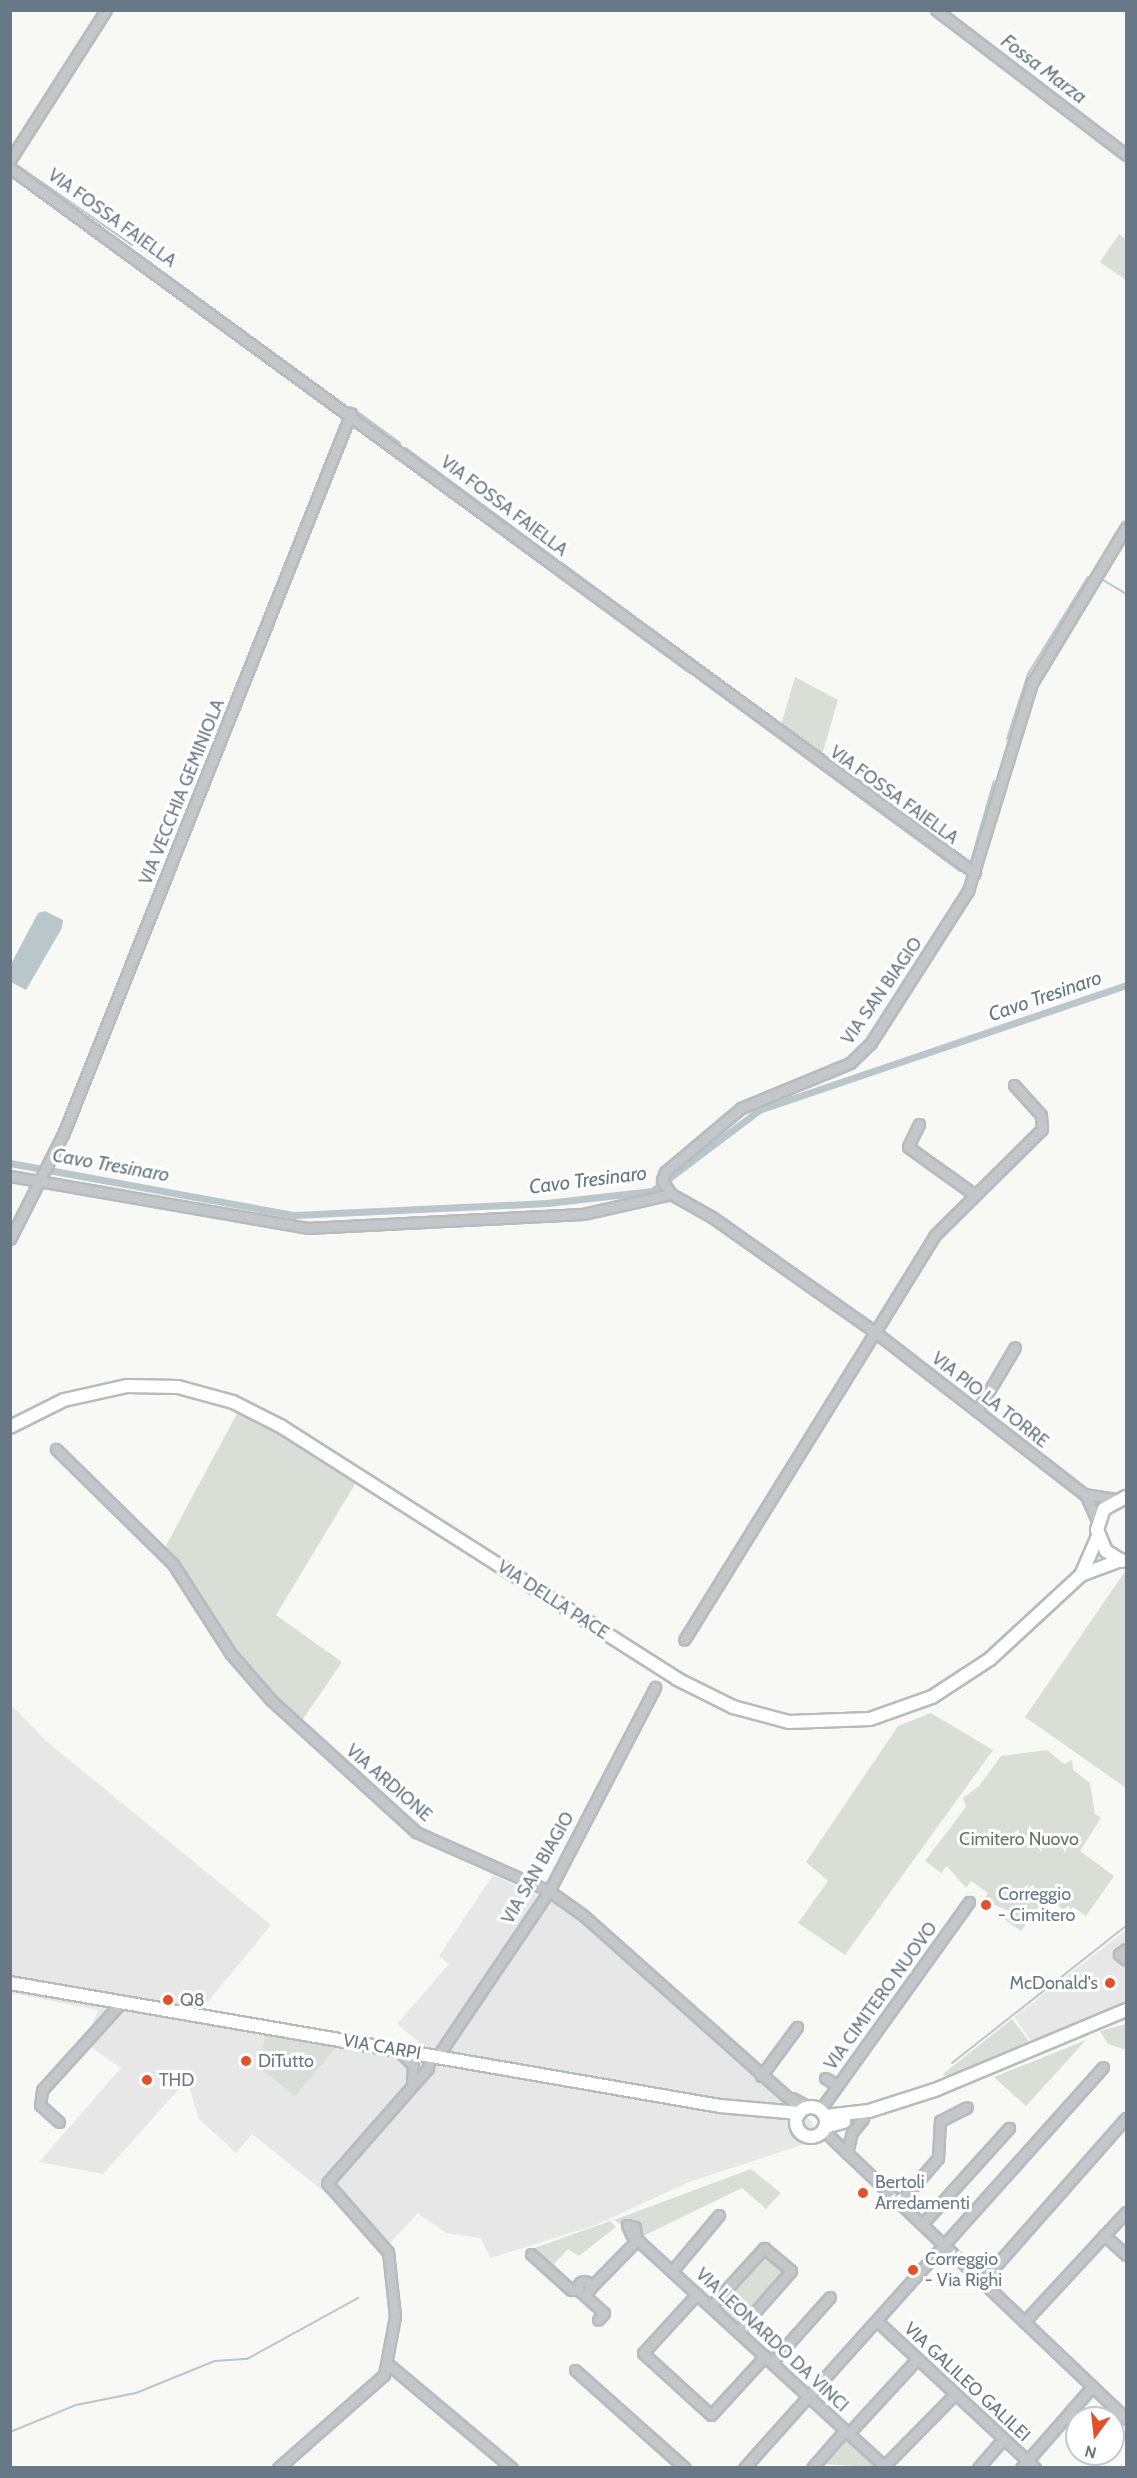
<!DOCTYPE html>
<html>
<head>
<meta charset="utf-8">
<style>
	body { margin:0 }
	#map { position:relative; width:1137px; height:2478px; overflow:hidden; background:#f8f8f5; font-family:Cabin,sans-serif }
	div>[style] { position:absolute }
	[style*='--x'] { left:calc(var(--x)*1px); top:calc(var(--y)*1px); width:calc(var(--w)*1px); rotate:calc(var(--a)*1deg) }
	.built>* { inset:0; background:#e6e7e6 }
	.green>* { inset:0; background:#d9dfd6; transform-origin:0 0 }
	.water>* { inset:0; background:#b9c6ca }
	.stream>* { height:2px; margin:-1px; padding:0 1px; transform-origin:1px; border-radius:1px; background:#b9c6ca }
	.canal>* { height:7px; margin:-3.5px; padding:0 3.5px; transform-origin:3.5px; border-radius:3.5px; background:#b9c6ca }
	.roads { filter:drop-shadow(2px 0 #b6bbbe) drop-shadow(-2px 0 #b6bbbe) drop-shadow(0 2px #b6bbbe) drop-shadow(0 -2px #b6bbbe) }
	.minor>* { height:9px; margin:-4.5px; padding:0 4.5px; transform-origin:4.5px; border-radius:4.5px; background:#c3c7ca }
	.minor>.ring { margin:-4.5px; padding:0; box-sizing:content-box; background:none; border:9px solid #c3c7ca; border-radius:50% }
	.major>* { height:12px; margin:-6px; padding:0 6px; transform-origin:6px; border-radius:6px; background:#fff }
	.major>.ring { margin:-6px; padding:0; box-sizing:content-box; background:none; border:12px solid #fff; border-radius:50% }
	.dots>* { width:16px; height:16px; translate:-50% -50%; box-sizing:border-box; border:3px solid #fff; border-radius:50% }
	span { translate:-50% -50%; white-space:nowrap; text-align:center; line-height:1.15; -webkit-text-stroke:6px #fff; paint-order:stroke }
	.street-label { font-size:18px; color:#677986 }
	.park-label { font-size:18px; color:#667862 }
	.poi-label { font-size:18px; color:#677986 }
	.left { translate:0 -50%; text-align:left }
	.right { translate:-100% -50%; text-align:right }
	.water-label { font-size:20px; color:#637a82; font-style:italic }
	.frame { position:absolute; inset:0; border:12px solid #677986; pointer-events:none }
	.north { position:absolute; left:1065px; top:2406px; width:60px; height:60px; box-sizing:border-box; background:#fff; border:2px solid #c2c9cf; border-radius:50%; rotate:195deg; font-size:16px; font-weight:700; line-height:24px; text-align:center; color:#677986 }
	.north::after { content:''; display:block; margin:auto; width:21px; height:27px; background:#e3512a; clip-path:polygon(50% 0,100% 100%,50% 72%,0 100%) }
</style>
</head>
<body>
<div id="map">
	<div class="built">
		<i style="clip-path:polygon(10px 1704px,46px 1741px,271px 1925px,202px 2009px,238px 2022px,399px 2051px,418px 2041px,397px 2024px,449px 1964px,439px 1956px,493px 1875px,591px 1921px,810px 2120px,820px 2139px,689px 2182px,596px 2225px,490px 2258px,481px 2238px,446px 2233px,418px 2213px,389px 2244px,252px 2134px,236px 2153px,199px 2119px,187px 2080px,103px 2174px,39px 2162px,121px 2068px,85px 2043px,98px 2010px,11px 1993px)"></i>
		<i style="clip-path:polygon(1126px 1930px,1126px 2006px,1034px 2045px,1014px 2017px)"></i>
	</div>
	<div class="green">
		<i style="clip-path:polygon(1119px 234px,1126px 239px,1126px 280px,1100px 262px)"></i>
		<i style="clip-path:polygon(795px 677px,838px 700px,822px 755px,781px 725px)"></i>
		<i style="clip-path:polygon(240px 1408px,360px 1476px,276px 1615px,342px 1662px,299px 1725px,259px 1689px,162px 1553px)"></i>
		<i style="clip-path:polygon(1126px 1570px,1126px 1788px,1025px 1717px)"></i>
		<i style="clip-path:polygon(931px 1713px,993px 1750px,845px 1955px,798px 1923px,828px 1881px,806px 1862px,898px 1726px)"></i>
		<i style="clip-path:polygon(1047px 1750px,1064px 1764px,1072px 1760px,1073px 1770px,1090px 1783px,1095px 1814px,1101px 1818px,1080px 1851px,1114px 1876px,1086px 1916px,1073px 1907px,1068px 1913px,1046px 1897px,1021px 1931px,1004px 1919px,1009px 1911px,983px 1900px,988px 1893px,971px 1881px,966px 1888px,947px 1866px,941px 1873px,925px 1861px,966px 1807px,963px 1798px,979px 1786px,1001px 1756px)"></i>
		<i style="clip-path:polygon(1012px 2019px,1031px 2044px,948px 2079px,943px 2074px)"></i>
		<i style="clip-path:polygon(1126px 2024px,1126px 2050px,1108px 2044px,1100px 2031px)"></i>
		<i style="clip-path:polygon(265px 2033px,338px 2045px,295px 2096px,262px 2070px,276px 2052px,263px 2050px)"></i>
		<i style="clip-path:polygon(1086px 2040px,1026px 2106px,994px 2077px)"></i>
		<i style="clip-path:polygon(751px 2169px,781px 2193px,766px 2209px,742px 2188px,643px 2236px,634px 2221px,621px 2225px,614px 2220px)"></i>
		<i style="clip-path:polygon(610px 2221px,616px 2227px,579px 2256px,568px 2249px,553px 2265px,532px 2249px)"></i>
		<i style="left:764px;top:2251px;width:30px;height:71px;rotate:41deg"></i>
		<i style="clip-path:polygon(845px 2438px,876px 2467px,820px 2464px)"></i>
	</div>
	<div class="water">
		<i style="clip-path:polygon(45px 911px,63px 920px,62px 928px,26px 990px,11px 982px,11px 964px,38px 913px)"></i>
	</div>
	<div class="stream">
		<i style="--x:946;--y:10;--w:227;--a:37.7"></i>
		<i style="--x:14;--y:163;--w:144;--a:34.8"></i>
		<i style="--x:351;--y:407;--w:61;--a:36.3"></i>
		<i style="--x:406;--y:448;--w:187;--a:36.5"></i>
		<i style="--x:420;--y:475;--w:333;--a:36.3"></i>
		<i style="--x:562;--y:563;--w:326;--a:36.5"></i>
		<i style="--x:1103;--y:580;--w:27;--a:31"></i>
		<i style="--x:701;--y:681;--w:321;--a:36.3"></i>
		<i style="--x:1007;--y:739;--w:68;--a:-72.1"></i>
		<i style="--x:1028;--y:674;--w:114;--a:-58.3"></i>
		<i style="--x:971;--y:861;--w:83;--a:-74"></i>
		<i style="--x:952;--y:2063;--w:221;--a:-38.2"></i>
		<i style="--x:10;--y:2432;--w:71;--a:-22.2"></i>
		<i style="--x:76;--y:2405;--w:61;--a:-11.3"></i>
		<i style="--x:136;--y:2393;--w:85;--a:-22.1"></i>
		<i style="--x:215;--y:2361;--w:32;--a:-4"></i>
		<i style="--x:247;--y:2359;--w:127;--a:-28.8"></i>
	</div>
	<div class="canal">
		<i style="--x:10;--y:1163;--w:289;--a:10.4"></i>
		<i style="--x:294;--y:1215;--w:253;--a:-2.7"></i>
		<i style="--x:547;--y:1203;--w:106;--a:-6.5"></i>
		<i style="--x:652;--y:1191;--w:134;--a:-37.1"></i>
		<i style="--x:759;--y:1110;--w:388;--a:-18.8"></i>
	</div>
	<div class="roads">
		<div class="minor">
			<i style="--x:936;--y:10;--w:239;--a:37.3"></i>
			<i style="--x:10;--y:160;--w:178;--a:-57.4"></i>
			<i style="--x:10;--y:168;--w:1195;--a:36.15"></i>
			<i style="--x:1014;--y:1085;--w:40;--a:48"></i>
			<i style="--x:1041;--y:1115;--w:14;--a:86"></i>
			<i style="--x:1042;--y:1129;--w:151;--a:135.3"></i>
			<i style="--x:935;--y:1235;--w:114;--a:121.7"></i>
			<i style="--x:875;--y:1332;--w:264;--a:37.8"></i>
			<i style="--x:1084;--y:1494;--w:33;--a:9"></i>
			<i style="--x:919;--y:1124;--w:25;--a:116"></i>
			<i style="--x:908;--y:1147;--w:82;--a:35.6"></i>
			<i style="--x:10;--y:1176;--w:302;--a:9.9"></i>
			<i style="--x:307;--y:1228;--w:276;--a:-2.9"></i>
			<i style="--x:583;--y:1214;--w:90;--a:-12.8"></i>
			<i style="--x:671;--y:1194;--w:47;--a:29.3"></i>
			<i style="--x:712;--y:1217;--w:199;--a:35.2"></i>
			<i style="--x:875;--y:1332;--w:362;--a:121.8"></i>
			<i style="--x:671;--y:1194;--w:17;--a:-123"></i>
			<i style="--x:662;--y:1180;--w:9;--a:-69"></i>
			<i style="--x:665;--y:1172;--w:99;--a:-40.1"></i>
			<i style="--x:741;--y:1108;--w:118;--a:-22.4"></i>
			<i style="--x:850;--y:1063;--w:28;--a:-44"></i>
			<i style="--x:870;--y:1044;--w:182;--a:-57.4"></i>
			<i style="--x:968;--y:891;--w:218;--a:-72.9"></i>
			<i style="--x:1032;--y:683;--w:182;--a:-58.9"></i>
			<i style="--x:10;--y:1239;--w:120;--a:-63.2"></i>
			<i style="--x:64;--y:1132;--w:774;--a:-68.24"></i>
			<i style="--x:977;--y:1411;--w:74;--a:-59.3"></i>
			<i style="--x:56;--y:1449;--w:164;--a:44.5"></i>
			<i style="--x:173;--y:1564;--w:107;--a:57.2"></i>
			<i style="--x:231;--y:1654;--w:61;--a:49"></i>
			<i style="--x:271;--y:1700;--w:196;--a:42.3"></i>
			<i style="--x:416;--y:1832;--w:145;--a:23.9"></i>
			<i style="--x:549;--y:1891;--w:42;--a:35.2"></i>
			<i style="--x:583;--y:1915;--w:293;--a:41.7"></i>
			<i style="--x:1086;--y:1496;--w:30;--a:66"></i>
			<i style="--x:1126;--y:1949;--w:9;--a:144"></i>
			<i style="--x:1119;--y:1954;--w:9;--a:41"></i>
			<i style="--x:400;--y:2052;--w:18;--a:45"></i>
			<i style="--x:413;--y:2065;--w:17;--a:93"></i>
			<i style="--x:437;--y:2057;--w:200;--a:-56"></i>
			<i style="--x:549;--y:1891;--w:230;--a:-62.5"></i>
			<i style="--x:761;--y:2076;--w:61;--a:-53.7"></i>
			<i style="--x:825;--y:2078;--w:14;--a:30"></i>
			<i style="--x:792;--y:2098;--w:19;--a:28"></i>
			<i style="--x:820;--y:2110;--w:256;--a:-54.4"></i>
			<i style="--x:59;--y:2122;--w:25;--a:-138"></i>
			<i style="--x:40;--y:2105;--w:15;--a:-82"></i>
			<i style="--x:42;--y:2090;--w:118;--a:-47.8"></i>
			<i style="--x:823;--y:2130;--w:419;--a:43.6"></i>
			<i style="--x:847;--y:2153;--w:22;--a:-77"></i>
			<i style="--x:852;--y:2132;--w:17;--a:-50"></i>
			<i style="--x:901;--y:2201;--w:57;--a:-49.3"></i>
			<i style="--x:938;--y:2158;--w:37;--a:-87"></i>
			<i style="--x:940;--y:2121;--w:30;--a:-27"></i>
			<i style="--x:924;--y:2222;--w:127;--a:-47.9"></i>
			<i style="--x:1104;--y:2235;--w:30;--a:42"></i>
			<i style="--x:636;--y:2237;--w:10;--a:-96"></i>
			<i style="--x:635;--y:2227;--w:8;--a:-166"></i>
			<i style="--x:627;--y:2225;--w:10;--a:66"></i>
			<i style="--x:631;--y:2234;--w:346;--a:42.5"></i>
			<i style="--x:531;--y:2254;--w:54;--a:42"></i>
			<i style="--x:571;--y:2290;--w:7;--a:0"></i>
			<i style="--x:672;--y:2271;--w:73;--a:-50"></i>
			<i style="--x:983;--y:2280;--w:216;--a:-48.6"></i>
			<i class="ring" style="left:578px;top:2281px;width:3px;height:3px"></i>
			<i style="--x:591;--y:2287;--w:67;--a:-45.6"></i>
			<i style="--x:583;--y:2294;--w:28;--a:42"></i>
			<i style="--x:604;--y:2313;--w:9;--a:131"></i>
			<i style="--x:697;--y:2294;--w:80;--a:132.5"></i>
			<i style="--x:643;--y:2353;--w:92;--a:42.4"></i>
			<i style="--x:711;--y:2415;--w:80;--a:-47.5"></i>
			<i style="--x:711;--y:2306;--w:79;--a:-47.6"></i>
			<i style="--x:764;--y:2248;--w:35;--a:40"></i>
			<i style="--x:791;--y:2271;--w:80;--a:131.5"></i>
			<i style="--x:877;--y:2321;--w:216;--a:42.9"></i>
			<i style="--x:1024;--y:2322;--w:150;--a:-47.2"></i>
			<i style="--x:772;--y:2362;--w:87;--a:-48.3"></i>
			<i style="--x:388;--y:2364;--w:162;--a:40"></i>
			<i style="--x:575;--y:2370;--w:147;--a:41.7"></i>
			<i style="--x:849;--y:2433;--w:100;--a:-47.4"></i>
			<i style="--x:884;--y:2466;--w:101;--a:-45.4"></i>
			<i style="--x:278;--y:2468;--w:141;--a:-41.3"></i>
			<i style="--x:384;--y:2375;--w:60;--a:-79.4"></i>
			<i style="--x:395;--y:2316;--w:64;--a:-96.2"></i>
			<i style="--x:388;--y:2252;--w:92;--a:-131.5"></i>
			<i style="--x:327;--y:2183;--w:153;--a:-48.7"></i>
			<i style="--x:428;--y:2068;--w:12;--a:-81"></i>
			<i style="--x:744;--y:2468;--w:538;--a:-48.16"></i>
			<i style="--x:812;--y:2468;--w:50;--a:-49"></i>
			<i style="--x:978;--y:2468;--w:38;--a:-49"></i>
			<i style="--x:1021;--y:2468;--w:106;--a:-48.8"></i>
		</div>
		<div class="major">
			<i style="--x:10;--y:1427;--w:60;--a:-26.6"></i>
			<i style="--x:64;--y:1400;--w:65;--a:-12.5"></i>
			<i style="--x:127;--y:1386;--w:51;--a:1.1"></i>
			<i style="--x:178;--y:1387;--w:57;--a:15.3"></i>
			<i style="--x:233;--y:1402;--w:55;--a:27"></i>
			<i style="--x:282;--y:1427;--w:469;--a:32.5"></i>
			<i style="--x:677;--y:1679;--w:63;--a:26.6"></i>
			<i style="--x:733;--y:1707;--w:58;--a:15"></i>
			<i style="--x:789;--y:1722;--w:81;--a:-2.1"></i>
			<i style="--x:870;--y:1719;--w:66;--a:-19.5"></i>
			<i style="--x:932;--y:1697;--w:69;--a:-33.2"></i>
			<i style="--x:990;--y:1659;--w:124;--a:-42.7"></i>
			<i style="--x:1081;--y:1575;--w:43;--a:-20.6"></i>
			<i style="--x:1122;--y:1561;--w:19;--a:-148"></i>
			<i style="--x:1106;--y:1551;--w:23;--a:-113"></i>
			<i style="--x:1097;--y:1530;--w:22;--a:-72"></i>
			<i style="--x:1104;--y:1509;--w:25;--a:-29"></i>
			<i style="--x:1082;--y:1573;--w:40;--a:-66.6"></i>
			<i style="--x:10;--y:1983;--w:721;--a:9.83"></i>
			<i style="--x:720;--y:2106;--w:79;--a:5.1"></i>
			<i class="ring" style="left:796px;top:2107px;width:18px;height:18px"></i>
			<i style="--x:825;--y:2116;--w:44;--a:-6.5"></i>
			<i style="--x:869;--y:2111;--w:69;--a:-17.7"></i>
			<i style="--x:935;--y:2090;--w:207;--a:-22.7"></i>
			<i style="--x:825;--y:2127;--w:20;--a:-15"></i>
		</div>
	</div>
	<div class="dots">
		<i style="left:986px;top:1905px;background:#e3512a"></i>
		<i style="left:1110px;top:1983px;background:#e3512a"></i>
		<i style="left:168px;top:2000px;background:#e3512a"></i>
		<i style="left:246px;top:2061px;background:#e3512a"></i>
		<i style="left:147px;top:2080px;background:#e3512a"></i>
		<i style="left:863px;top:2193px;background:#e3512a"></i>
		<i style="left:913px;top:2270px;background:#e3512a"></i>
	</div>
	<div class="street-label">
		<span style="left:112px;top:218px;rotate:36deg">VIA FOSSA FAIELLA</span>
		<span style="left:504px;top:506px;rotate:37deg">VIA FOSSA FAIELLA</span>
		<span style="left:182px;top:792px;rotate:-68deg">VIA VECCHIA GEMINIOLA</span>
		<span style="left:894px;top:795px;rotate:36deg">VIA FOSSA FAIELLA</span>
		<span style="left:882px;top:991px;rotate:-55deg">VIA SAN BIAGIO</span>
		<span style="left:990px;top:1400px;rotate:38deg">VIA PIO LA TORRE</span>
		<span style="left:553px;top:1600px;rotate:33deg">VIA DELLA PACE</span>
		<span style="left:389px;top:1783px;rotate:41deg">VIA ARDIONE</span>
		<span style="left:538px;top:1868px;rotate:-60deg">VIA SAN BIAGIO</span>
		<span style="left:881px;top:1996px;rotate:-54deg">VIA CIMITERO NUOVO</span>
		<span style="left:382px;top:2047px;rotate:10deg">VIA CARPI</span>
		<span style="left:772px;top:2340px;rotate:43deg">VIA LEONARDO DA VINCI</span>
		<span style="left:967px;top:2382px;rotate:43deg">VIA GALILEO GALILEI</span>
	</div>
	<div class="park-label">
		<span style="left:1019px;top:1839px">Cimitero Nuovo</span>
	</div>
	<div class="poi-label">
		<span class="left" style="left:998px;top:1905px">Correggio<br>- Cimitero</span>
		<span class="right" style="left:1098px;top:1983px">McDonald's</span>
		<span class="left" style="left:180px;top:2000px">Q8</span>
		<span class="left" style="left:258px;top:2061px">DiTutto</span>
		<span class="left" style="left:159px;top:2080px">THD</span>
		<span class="left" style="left:875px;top:2193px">Bertoli<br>Arredamenti</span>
		<span class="left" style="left:925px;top:2270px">Correggio<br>- Via Righi</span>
	</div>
	<div class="water-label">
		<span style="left:1044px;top:69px;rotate:37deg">Fossa Marza</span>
		<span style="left:1045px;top:996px;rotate:-19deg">Cavo Tresinaro</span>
		<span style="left:111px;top:1165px;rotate:10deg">Cavo Tresinaro</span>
		<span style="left:588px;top:1180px;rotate:-7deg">Cavo Tresinaro</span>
	</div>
	<div class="frame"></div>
	<div class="north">N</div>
</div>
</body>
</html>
